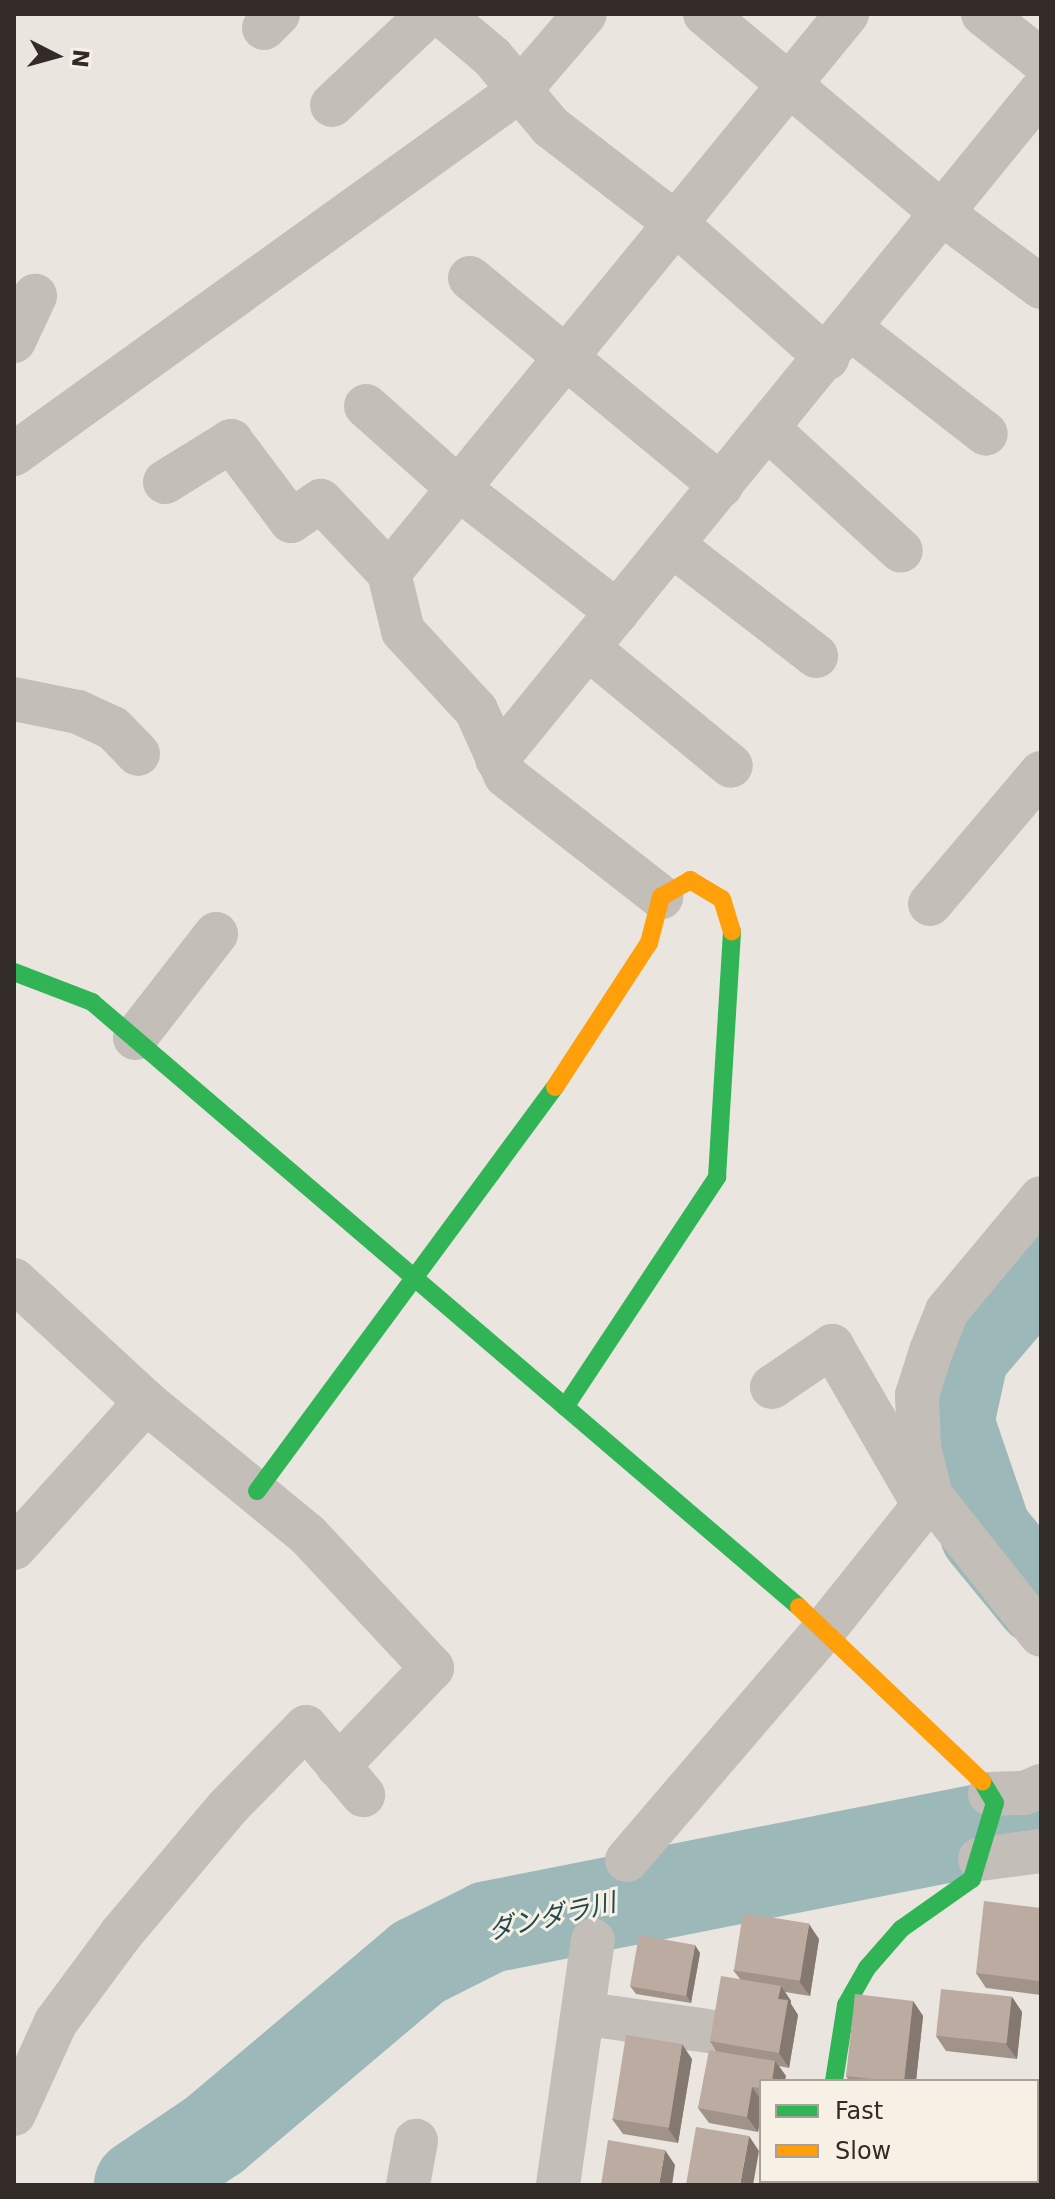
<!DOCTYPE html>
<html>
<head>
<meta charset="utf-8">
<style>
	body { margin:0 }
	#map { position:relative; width:1055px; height:2199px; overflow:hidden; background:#eae5df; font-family:"DejaVu Sans","Noto Sans JP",sans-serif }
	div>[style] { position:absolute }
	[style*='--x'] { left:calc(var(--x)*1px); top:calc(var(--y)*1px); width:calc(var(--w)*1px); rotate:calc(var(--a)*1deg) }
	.river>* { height:92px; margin:-46px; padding:0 46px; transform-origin:46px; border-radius:46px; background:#9cb8b9 }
	.street>* { height:44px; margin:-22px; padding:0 22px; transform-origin:22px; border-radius:22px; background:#c3beb8 }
	.fast>* { height:18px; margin:-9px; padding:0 9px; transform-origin:9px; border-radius:9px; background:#30b455 }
	.slow>* { height:18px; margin:-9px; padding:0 9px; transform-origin:9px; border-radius:9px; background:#ff9f0a }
	.wall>* { inset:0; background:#a2938a; transform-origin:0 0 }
	.shaded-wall>* { inset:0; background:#847871 }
	.building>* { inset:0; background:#bcaba1; transform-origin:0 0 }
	span { translate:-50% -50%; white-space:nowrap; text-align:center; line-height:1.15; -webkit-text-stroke:6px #f7f0e5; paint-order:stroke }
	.water-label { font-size:26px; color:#204a50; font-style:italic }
	.frame { position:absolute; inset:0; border:16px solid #332b27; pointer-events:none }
	.legend { position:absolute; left:759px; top:2079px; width:280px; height:104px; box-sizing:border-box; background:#f7f0e5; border:2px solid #a9a199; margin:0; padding:10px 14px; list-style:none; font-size:24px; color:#332b27 }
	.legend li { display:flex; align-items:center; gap:16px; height:40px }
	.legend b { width:40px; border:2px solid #a9a199 }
	.north { position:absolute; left:16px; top:16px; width:80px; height:80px; -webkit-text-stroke:6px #f7f0e5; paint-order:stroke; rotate:96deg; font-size:22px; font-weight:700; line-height:32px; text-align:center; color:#332b27 }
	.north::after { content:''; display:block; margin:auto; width:28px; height:36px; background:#332b27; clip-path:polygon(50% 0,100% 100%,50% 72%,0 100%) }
</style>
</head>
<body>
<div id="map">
	<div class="river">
		<i style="--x:1041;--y:1263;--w:120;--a:130.6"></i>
		<i style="--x:963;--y:1354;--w:70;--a:102.4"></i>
		<i style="--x:948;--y:1422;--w:117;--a:71.1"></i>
		<i style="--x:986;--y:1533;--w:87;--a:50.6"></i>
		<i style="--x:140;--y:2185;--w:89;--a:-34"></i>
		<i style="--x:214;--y:2135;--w:268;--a:-40.2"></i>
		<i style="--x:419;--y:1962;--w:78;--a:-26.6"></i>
		<i style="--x:489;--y:1927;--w:563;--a:-11.17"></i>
	</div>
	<div class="street">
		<i style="--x:441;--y:14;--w:67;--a:40.1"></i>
		<i style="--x:492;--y:57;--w:92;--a:49.9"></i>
		<i style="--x:551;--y:127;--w:155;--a:37.7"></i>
		<i style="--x:674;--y:222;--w:205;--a:41.6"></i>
		<i style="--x:705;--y:14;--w:311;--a:40"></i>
		<i style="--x:943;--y:214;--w:122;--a:36.7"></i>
		<i style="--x:983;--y:14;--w:74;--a:38.4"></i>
		<i style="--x:264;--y:28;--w:20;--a:-45"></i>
		<i style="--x:332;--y:105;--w:133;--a:-43.2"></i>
		<i style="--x:470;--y:278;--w:326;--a:39.6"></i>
		<i style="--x:850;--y:328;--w:172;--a:37.9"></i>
		<i style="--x:14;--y:341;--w:50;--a:-65"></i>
		<i style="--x:366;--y:406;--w:123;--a:41.7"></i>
		<i style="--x:458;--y:488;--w:202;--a:37.9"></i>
		<i style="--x:768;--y:429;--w:180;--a:42.5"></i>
		<i style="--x:14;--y:454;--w:622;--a:-35.71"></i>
		<i style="--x:519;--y:91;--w:101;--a:-49.4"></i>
		<i style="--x:165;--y:482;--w:78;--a:-31.8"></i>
		<i style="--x:231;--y:441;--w:100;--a:53.1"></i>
		<i style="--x:291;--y:521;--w:36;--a:-34"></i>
		<i style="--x:321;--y:501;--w:99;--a:46.6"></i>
		<i style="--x:389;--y:573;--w:60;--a:76.4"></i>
		<i style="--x:403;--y:631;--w:108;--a:47.3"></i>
		<i style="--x:476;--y:710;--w:72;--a:65.6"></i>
		<i style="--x:506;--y:776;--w:197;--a:38"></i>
		<i style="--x:672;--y:545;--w:182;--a:37.6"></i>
		<i style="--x:389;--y:573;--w:723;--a:-50.67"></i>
		<i style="--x:588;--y:648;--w:185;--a:39.5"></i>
		<i style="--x:14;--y:699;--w:65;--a:11.5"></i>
		<i style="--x:78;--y:712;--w:38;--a:25"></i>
		<i style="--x:113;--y:728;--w:36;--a:46"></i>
		<i style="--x:497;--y:759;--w:861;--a:-50.84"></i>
		<i style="--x:930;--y:904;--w:172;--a:-49.7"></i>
		<i style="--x:135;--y:1038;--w:132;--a:-52.1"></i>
		<i style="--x:14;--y:1280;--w:180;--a:42.7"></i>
		<i style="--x:146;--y:1402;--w:210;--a:39.4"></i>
		<i style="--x:308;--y:1535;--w:182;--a:47"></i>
		<i style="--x:432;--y:1668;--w:136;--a:133.8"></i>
		<i style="--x:772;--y:1387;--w:73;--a:-34.3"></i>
		<i style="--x:832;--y:1346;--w:172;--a:60"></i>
		<i style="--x:931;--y:1496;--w:177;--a:51.6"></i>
		<i style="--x:14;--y:1548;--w:197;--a:-47.9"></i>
		<i style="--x:990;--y:1794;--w:35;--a:-2"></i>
		<i style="--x:1025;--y:1793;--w:17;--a:-24"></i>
		<i style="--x:980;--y:1859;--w:62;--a:-7.5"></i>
		<i style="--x:627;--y:1860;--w:304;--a:-49.4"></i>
		<i style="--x:825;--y:1629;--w:170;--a:-51.4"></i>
		<i style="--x:931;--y:1496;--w:50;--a:-103.8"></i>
		<i style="--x:919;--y:1447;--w:52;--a:-92.2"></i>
		<i style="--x:917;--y:1395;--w:46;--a:-72.3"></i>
		<i style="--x:931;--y:1351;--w:43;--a:-68.2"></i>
		<i style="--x:947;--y:1311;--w:147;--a:-50.2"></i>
		<i style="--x:587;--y:2014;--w:122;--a:8"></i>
		<i style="--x:14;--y:2114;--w:101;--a:-65.5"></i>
		<i style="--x:56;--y:2022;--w:109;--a:-53.5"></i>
		<i style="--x:121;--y:1934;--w:165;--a:-49.9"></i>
		<i style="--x:227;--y:1808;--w:113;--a:-45.7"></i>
		<i style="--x:306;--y:1727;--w:89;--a:50"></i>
		<i style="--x:408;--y:2185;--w:45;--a:-79.7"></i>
		<i style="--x:558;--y:2185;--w:247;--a:-81.9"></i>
		<i style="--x:816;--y:2185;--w:4;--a:-76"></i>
	</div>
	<div class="fast">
		<i style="--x:14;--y:972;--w:84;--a:21"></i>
		<i style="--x:92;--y:1002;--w:931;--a:40.55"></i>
		<i style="--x:565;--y:1407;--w:276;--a:-56.5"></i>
		<i style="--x:717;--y:1177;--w:246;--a:-86.5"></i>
		<i style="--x:257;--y:1491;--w:502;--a:-53.59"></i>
		<i style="--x:834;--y:2081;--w:77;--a:-81"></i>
		<i style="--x:846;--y:2005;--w:43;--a:-60.4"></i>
		<i style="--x:867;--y:1968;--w:52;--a:-48.9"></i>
		<i style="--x:901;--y:1929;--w:87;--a:-35.2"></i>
		<i style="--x:972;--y:1879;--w:79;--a:-73.2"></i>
		<i style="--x:995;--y:1803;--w:26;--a:-121"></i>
	</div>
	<div class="slow">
		<i style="--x:555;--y:1087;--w:172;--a:-56.9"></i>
		<i style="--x:649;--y:943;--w:48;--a:-75.4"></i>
		<i style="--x:661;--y:897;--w:34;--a:-30"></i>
		<i style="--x:690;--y:880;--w:37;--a:31"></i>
		<i style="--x:722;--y:899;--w:34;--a:73"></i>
		<i style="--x:799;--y:1607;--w:253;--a:43.6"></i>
	</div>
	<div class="wall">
		<i style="clip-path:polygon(1041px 1908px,1041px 1995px,986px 1988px,976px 1973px)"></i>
		<i style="clip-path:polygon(819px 1939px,810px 1996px,785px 1992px,791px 2001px,791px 2004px,798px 2015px,789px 2068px,779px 2066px,786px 2076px,761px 2081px,761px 2111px,758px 2132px,709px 2123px,698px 2108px,716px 2051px,710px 2041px,740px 1979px,733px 1970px)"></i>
		<i style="clip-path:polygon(700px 1953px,691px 2003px,636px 1994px,630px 1986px)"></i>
		<i style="clip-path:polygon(1012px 1997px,1022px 2012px,1017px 2059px,946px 2051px,936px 2036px)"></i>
		<i style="clip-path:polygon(913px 2001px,923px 2016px,916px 2081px,849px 2081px,846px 2076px)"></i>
		<i style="clip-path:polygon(692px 2059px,678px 2143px,623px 2134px,612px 2119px)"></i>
		<i style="left:937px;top:2181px;width:95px;height:5px"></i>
	</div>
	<div class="shaded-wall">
		<i style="clip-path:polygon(809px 1924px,819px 1939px,810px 1996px,799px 1981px)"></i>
		<i style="clip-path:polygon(695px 1945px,700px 1953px,691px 2003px,686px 1995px)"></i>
		<i style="clip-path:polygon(781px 1986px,791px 2001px,791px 2004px,798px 2015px,789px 2068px,779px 2053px,778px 1999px)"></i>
		<i style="clip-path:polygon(1012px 1997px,1022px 2012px,1017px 2059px,1006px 2044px)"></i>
		<i style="clip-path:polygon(913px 2001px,923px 2016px,916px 2081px,904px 2081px)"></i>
		<i style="clip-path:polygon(682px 2044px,692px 2059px,678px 2143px,668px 2128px)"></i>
		<i style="clip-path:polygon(775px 2061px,786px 2076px,785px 2081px,772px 2081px)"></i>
		<i style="clip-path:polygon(752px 2087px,761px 2100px,761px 2111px,758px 2132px,747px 2117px)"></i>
		<i style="clip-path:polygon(749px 2136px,759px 2151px,753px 2185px,740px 2185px)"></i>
		<i style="clip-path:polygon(665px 2150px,675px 2165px,672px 2185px,659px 2185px)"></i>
		<i style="clip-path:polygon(988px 2181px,999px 2181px,999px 2185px,991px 2185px)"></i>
		<i style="clip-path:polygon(1026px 2181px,1032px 2181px,1032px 2185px,1025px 2185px)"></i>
	</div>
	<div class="building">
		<i style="clip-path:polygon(984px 1901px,1041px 1908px,1041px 1966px,1039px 1981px,976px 1973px)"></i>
		<i style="left:743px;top:1913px;width:67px;height:58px;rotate:9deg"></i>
		<i style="left:639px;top:1935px;width:57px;height:52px;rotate:10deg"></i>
		<i style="clip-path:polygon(721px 1976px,781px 1986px,778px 1999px,788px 2000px,779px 2053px,710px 2041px)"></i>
		<i style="left:941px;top:1989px;width:71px;height:47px;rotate:6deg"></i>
		<i style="clip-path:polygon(855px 1994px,913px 2001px,904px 2081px,890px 2081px,846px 2076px)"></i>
		<i style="left:626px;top:2035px;width:57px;height:85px;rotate:9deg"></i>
		<i style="clip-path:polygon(709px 2050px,775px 2061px,772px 2081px,761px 2081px,761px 2088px,752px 2087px,747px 2117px,698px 2108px)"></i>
		<i style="clip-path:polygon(696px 2127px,749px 2136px,740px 2185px,686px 2185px)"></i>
		<i style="clip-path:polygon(608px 2140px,665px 2150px,659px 2185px,601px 2185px)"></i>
		<i style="left:998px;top:2181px;width:28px;height:4px"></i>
	</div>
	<div class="water-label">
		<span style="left:552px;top:1917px;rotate:-13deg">ダンダラ川</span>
	</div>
	<div class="frame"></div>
	<ul class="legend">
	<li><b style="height:10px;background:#30b455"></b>Fast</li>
	<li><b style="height:10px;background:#ff9f0a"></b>Slow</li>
	</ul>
	<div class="north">N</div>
</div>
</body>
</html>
